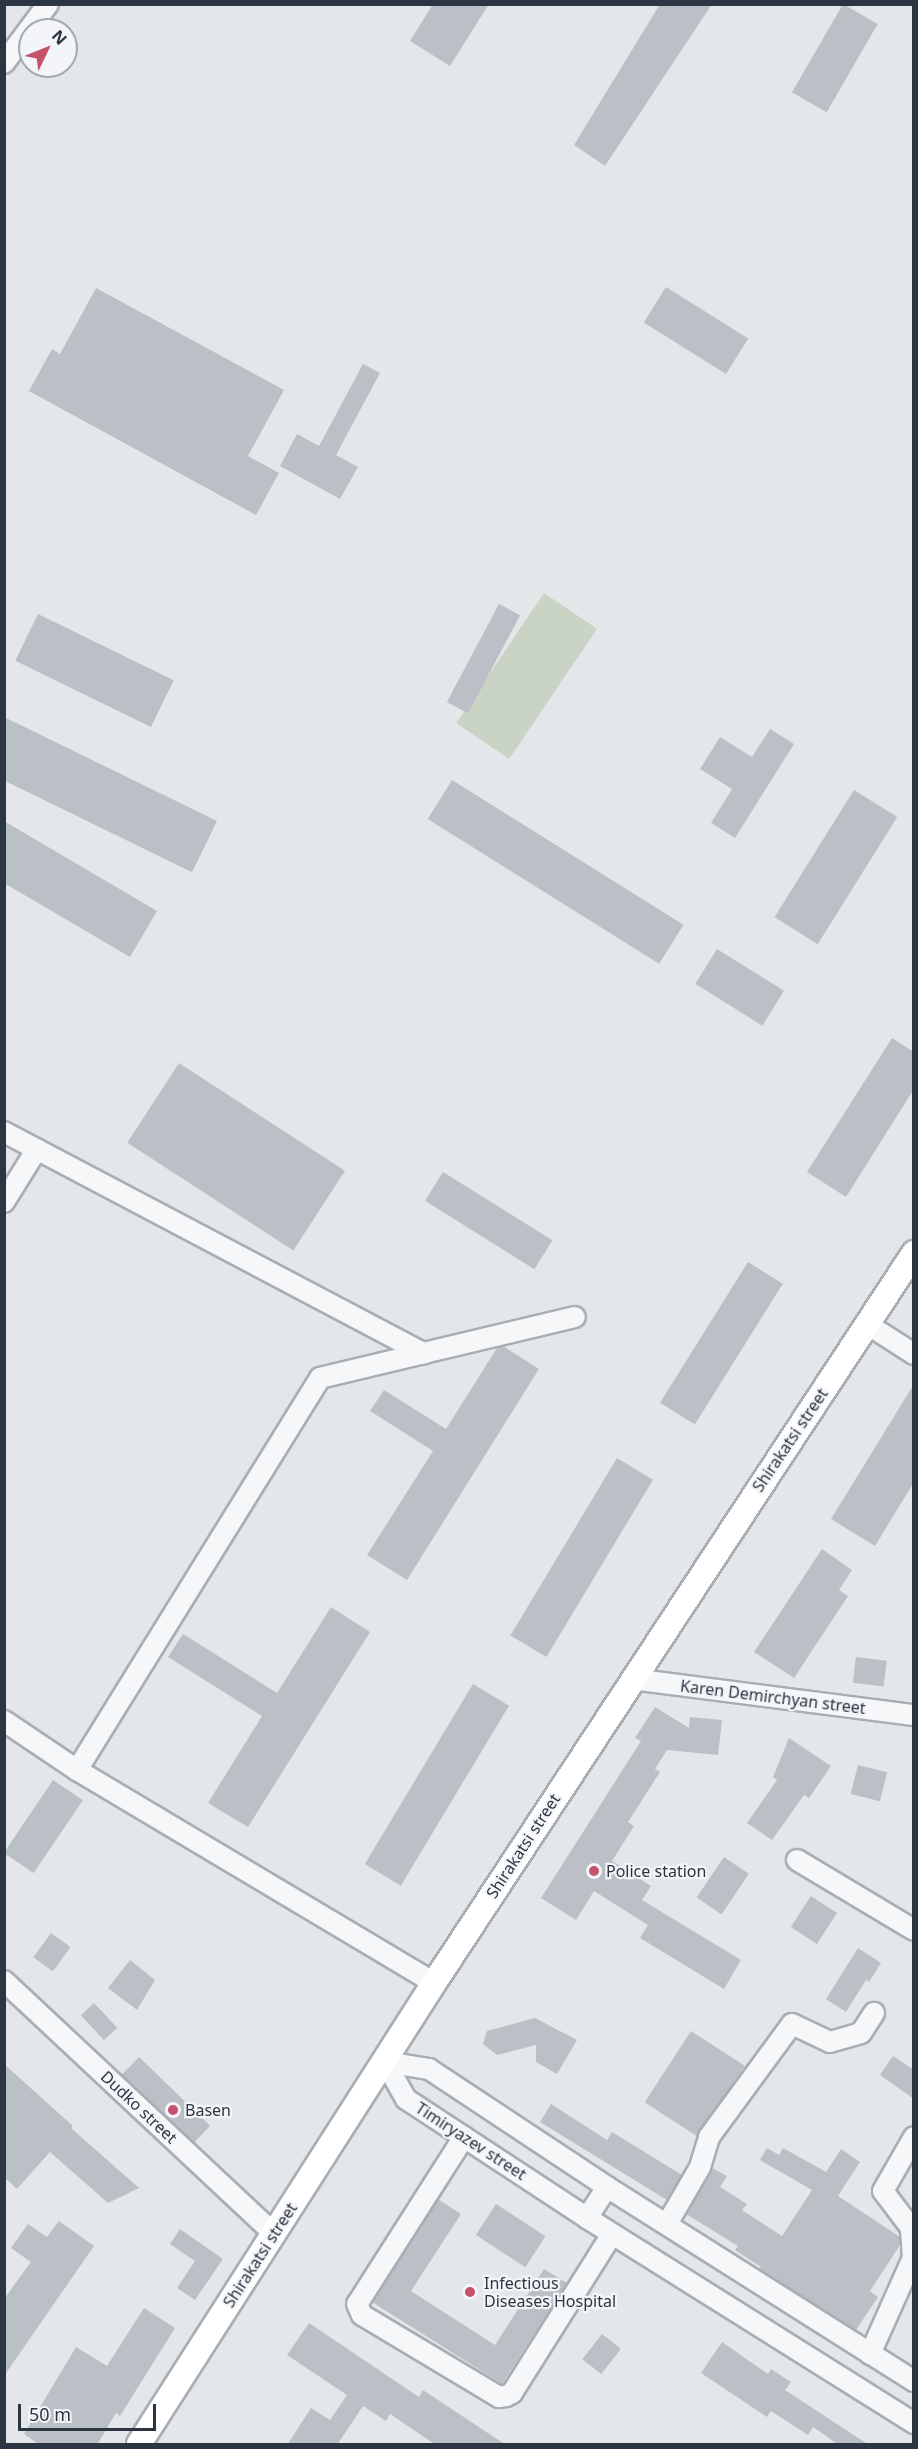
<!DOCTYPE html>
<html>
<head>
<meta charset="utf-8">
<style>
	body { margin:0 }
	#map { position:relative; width:918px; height:2449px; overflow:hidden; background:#e3e7ea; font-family:"Noto Sans",sans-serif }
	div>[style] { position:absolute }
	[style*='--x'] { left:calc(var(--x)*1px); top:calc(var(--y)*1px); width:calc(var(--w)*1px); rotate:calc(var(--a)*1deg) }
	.green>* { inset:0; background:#cad4c5; transform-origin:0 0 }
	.building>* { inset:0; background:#bbc0c7; transform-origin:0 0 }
	.roads { filter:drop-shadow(2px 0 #a8aeb4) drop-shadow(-2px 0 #a8aeb4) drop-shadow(0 2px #a8aeb4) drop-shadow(0 -2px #a8aeb4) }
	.minor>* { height:20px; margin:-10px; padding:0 10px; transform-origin:10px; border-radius:10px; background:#f6f7f9 }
	.major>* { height:24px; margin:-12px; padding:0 12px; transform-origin:12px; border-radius:12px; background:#fff }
	.dots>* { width:16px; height:16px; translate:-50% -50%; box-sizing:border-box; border:3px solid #f3f5f8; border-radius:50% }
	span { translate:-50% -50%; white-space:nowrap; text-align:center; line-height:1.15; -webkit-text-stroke:4.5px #f3f5f8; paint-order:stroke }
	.street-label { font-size:16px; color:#2c3642 }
	.poi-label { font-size:16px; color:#2c3642 }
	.left { translate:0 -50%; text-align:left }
	.frame { position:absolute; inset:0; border:6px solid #2c3642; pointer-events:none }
	.north { position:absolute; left:18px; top:18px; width:60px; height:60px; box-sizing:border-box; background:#f3f5f8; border:2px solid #a3a9af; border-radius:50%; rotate:47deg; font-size:16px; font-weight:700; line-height:24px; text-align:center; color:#2c3642 }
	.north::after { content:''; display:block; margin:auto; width:21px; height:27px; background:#c6516c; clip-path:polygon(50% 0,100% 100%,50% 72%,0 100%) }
	.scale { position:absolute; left:18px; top:2404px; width:138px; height:27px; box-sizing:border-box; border:3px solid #2c3642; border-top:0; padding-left:8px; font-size:18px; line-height:21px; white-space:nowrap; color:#2c3642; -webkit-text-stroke:4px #f3f5f8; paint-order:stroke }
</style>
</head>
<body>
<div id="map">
	<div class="green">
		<i style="left:544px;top:593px;width:64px;height:157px;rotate:34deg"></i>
	</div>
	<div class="building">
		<i style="clip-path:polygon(433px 4px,489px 4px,450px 66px,410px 41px)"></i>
		<i style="clip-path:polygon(660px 4px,712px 4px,605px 166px,574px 145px)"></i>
		<i style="left:843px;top:4px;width:40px;height:102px;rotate:30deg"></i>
		<i style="left:666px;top:287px;width:97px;height:42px;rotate:32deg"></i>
		<i style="clip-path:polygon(96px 288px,284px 390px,248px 456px,279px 473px,256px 515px,29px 391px,52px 349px,60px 354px)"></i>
		<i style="clip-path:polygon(363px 364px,380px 373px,336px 455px,358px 467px,340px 499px,280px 466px,297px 434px,319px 446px)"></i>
		<i style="left:499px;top:604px;width:24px;height:111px;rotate:28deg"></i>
		<i style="left:38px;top:614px;width:151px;height:52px;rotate:26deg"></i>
		<i style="left:4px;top:717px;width:237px;height:57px;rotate:26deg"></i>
		<i style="clip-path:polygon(770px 729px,794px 744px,735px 838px,711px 823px,732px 789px,700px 769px,720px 737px,752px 757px)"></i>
		<i style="left:452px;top:780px;width:273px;height:46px;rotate:32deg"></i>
		<i style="left:854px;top:790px;width:51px;height:150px;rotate:32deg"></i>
		<i style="clip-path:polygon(4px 821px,157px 911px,130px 957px,4px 883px)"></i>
		<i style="left:717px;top:949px;width:79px;height:41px;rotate:32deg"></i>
		<i style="clip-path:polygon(892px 1038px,914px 1052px,914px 1089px,846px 1197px,807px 1172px)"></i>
		<i style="left:179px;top:1063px;width:198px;height:95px;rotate:33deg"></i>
		<i style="left:443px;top:1172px;width:129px;height:34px;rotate:32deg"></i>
		<i style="left:748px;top:1262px;width:41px;height:166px;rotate:32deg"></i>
		<i style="clip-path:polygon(503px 1346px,539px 1369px,407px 1580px,367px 1555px,433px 1451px,370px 1411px,384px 1390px,446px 1429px,497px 1348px)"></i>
		<i style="clip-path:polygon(914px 1384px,914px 1482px,875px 1546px,831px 1519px)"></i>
		<i style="left:617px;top:1458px;width:42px;height:207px;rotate:31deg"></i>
		<i style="clip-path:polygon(822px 1549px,852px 1570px,839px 1590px,848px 1596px,794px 1678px,754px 1652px)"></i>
		<i style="clip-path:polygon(331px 1607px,370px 1632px,248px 1827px,208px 1803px,262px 1716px,168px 1657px,183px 1634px,277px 1693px)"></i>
		<i style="left:856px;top:1657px;width:31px;height:26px;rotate:7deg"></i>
		<i style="left:473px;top:1684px;width:42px;height:210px;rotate:31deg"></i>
		<i style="clip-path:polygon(655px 1707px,689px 1728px,690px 1717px,722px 1720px,718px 1755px,667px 1750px,655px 1769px,660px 1772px,628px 1822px,634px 1826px,612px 1861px,651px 1886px,642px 1900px,741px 1960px,724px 1989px,640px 1938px,648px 1925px,594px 1891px,576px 1920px,541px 1898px,641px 1741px,635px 1738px)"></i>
		<i style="clip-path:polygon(789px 1738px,831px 1766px,809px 1798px,804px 1795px,772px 1840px,747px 1823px,777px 1780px,773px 1777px)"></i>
		<i style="left:858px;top:1765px;width:30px;height:30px;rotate:14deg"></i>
		<i style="left:53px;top:1780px;width:36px;height:88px;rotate:34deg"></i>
		<i style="left:724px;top:1857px;width:30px;height:49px;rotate:34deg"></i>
		<i style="left:811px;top:1896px;width:31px;height:37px;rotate:33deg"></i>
		<i style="left:51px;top:1933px;width:24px;height:30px;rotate:36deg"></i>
		<i style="clip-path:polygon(858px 1948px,881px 1963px,869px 1982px,866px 1980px,846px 2012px,826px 1999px)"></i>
		<i style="clip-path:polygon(130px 1960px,155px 1980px,137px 2010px,108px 1988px)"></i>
		<i style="left:94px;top:2003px;width:34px;height:18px;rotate:47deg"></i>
		<i style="clip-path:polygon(535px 2018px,577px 2040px,557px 2074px,536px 2062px,536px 2045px,497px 2055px,483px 2044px,487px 2031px)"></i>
		<i style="left:691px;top:2031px;width:64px;height:85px;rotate:33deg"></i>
		<i style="clip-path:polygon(893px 2056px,914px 2070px,914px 2099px,880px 2075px)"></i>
		<i style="left:139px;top:2057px;width:99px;height:25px;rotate:44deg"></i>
		<i style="clip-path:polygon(4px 2064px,73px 2126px,71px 2128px,139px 2188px,108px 2203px,50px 2152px,17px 2189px,4px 2177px)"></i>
		<i style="clip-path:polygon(551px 2104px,607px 2140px,612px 2132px,682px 2175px,667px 2200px,540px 2122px)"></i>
		<i style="clip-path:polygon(767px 2148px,779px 2155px,783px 2148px,826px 2172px,841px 2149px,860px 2162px,838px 2196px,900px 2237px,900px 2245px,870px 2291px,878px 2297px,856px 2330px,759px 2269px,761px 2267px,735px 2250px,738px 2246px,686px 2214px,712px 2168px,727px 2176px,720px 2187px,747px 2204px,742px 2210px,782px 2236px,812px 2190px,760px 2160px)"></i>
		<i style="clip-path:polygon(438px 2199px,461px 2214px,411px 2291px,495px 2345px,544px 2269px,567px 2283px,502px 2384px,372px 2302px)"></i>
		<i style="left:496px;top:2204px;width:59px;height:37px;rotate:33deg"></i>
		<i style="clip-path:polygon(59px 2221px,94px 2246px,4px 2376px,4px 2299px,31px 2262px,11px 2248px,28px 2224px,47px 2237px)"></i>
		<i style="clip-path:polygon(180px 2229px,223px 2259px,195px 2300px,177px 2288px,195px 2261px,170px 2244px)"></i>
		<i style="clip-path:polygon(144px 2308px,175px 2328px,120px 2416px,116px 2413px,97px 2445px,40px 2445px,24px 2434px,76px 2347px,107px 2366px)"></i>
		<i style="clip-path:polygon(309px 2323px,419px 2397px,423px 2390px,506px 2445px,436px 2445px,390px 2414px,386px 2421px,363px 2406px,337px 2445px,287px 2445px,311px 2408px,330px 2420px,347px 2395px,287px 2355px)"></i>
		<i style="left:602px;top:2334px;width:24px;height:32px;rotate:38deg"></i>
		<i style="clip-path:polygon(722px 2342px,768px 2374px,771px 2369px,791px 2382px,785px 2390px,869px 2445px,839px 2445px,813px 2427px,808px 2435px,771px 2411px,767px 2417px,701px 2373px)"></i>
	</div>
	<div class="roads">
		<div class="minor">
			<i style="--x:4;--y:63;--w:74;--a:-53.3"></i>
			<i style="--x:4;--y:1132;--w:475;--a:27.8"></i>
			<i style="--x:424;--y:1353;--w:155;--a:-13.4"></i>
			<i style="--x:4;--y:1202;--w:62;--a:-58.1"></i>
			<i style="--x:867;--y:1324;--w:56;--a:32.6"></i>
			<i style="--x:632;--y:1679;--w:284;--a:7.3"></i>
			<i style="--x:4;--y:1721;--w:88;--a:33.9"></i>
			<i style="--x:77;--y:1770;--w:416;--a:30.8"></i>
			<i style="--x:77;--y:1770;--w:461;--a:-58.2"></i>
			<i style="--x:320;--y:1378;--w:107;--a:-13.5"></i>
			<i style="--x:797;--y:1860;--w:136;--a:30.9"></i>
			<i style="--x:4;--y:1981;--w:369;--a:43.1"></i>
			<i style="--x:385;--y:2062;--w:43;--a:60.4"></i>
			<i style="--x:406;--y:2099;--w:217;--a:33.3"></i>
			<i style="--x:587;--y:2218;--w:386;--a:32.1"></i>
			<i style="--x:385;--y:2062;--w:45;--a:9"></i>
			<i style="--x:429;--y:2069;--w:214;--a:33.5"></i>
			<i style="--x:607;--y:2187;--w:363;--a:32.3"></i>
			<i style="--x:464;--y:2137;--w:198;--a:122.6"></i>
			<i style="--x:357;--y:2304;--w:12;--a:66"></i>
			<i style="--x:362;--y:2315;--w:160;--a:30.9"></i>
			<i style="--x:499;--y:2397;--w:7;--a:-8"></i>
			<i style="--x:506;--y:2396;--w:7;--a:-27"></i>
			<i style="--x:512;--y:2393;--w:188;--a:-57.8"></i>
			<i style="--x:587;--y:2218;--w:37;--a:-57"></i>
			<i style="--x:667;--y:2224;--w:66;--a:-59.9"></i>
			<i style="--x:700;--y:2167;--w:31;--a:-73"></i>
			<i style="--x:709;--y:2137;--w:140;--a:-53.7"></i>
			<i style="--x:792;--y:2024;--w:42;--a:25.3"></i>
			<i style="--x:830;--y:2042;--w:32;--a:-16"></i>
			<i style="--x:861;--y:2033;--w:24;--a:-57"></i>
			<i style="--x:870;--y:2354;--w:105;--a:-65.9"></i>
			<i style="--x:913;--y:2258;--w:30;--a:-94"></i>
			<i style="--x:911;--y:2228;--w:46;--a:-127.1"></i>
			<i style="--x:883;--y:2191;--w:62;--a:-60.1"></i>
		</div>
		<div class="major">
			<i style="--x:139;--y:2444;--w:547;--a:-57.38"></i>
			<i style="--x:434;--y:1983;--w:874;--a:-56.67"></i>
		</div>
	</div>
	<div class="dots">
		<i style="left:594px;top:1871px;background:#c6516c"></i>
		<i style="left:173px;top:2110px;background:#c6516c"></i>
		<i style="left:470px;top:2292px;background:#c6516c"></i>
	</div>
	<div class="street-label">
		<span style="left:790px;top:1440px;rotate:-56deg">Shirakatsi street</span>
		<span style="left:773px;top:1697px;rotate:7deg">Karen Demirchyan street</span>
		<span style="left:523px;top:1846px;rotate:-57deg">Shirakatsi street</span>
		<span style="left:139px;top:2107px;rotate:43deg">Dudko street</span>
		<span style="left:471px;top:2141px;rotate:33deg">Timiryazev street</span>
		<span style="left:260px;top:2255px;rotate:-57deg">Shirakatsi street</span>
	</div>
	<div class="poi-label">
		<span class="left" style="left:606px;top:1871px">Police station</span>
		<span class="left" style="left:185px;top:2110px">Basen</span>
		<span class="left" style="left:484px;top:2292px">Infectious<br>Diseases Hospital</span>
	</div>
	<div class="frame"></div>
	<div class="north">N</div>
	<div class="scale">50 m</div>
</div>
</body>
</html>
